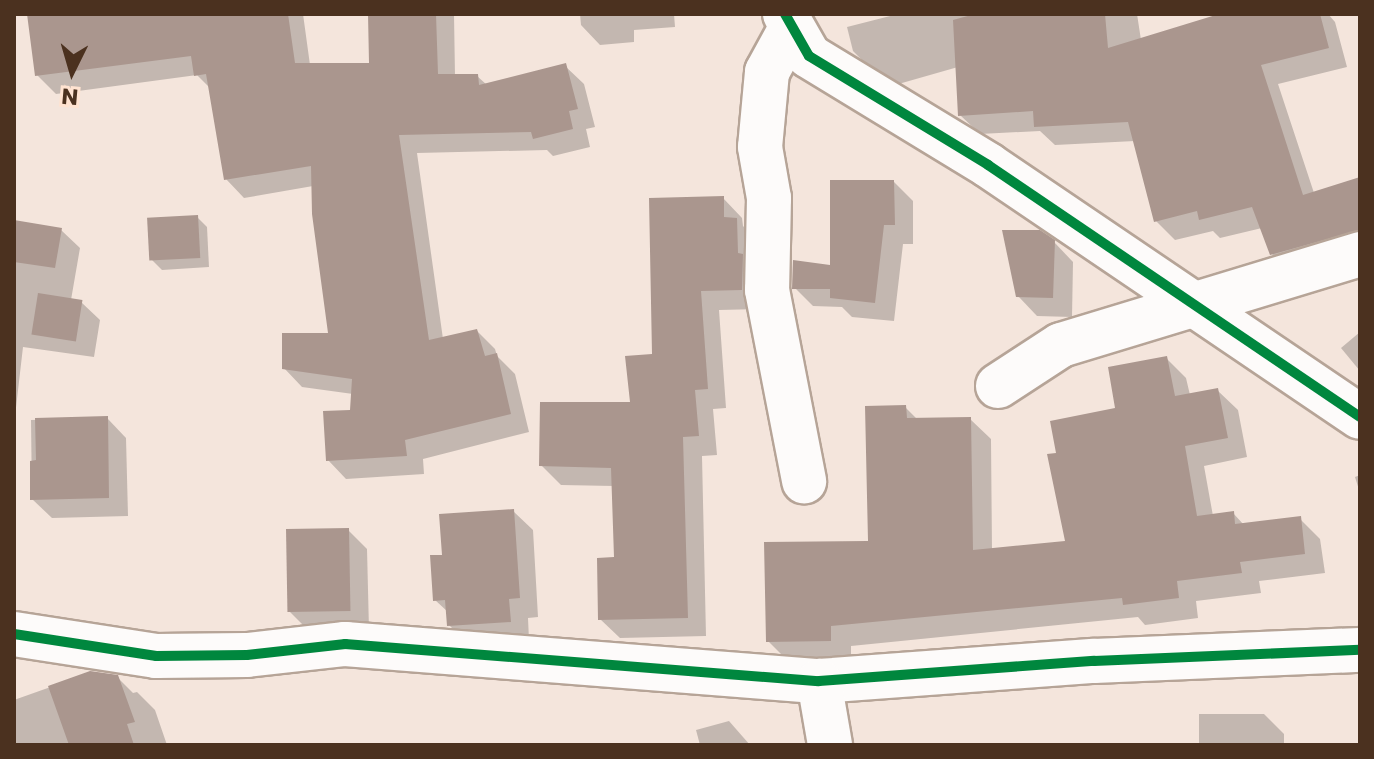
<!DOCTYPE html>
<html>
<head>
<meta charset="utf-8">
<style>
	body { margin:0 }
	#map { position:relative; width:1374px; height:759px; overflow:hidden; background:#f4e5dc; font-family:Poppins,sans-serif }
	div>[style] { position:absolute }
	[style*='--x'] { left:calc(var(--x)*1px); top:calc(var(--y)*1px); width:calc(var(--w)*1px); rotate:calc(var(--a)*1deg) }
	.shadow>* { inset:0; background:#0003 }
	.building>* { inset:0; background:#aa968e; transform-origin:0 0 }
	.roads { filter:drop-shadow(2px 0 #b6a497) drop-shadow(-2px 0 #b6a497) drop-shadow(0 2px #b6a497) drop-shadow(0 -2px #b6a497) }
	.street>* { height:44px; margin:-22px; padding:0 22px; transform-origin:22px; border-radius:22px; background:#fdfbfa }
	.cycleway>* { height:10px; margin:-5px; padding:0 5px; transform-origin:5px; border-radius:5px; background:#00873e }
	span { translate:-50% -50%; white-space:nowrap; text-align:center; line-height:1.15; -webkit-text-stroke:8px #ffe3d1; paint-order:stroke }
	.frame { position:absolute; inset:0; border:16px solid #4b311f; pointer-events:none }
	.north { position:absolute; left:32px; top:32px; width:80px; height:80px; -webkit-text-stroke:6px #ffe3d1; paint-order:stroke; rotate:185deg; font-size:22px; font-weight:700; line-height:32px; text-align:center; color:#4b311f }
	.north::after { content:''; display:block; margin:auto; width:28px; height:36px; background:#4b311f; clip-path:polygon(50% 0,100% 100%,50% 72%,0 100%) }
</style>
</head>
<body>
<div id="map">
	<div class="shadow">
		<i style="clip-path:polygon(29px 14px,303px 14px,310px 65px,371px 65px,370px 14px,454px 14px,455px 76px,477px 76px,487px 85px,565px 66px,584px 84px,595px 127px,586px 129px,590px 147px,553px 156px,547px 150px,417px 153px,443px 339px,477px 331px,495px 349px,497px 356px,515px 374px,529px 432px,423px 459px,424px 474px,346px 479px,328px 460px,352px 412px,353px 394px,302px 387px,284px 368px,330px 335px,313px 186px,244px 198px,226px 179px,211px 89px,197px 75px,56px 94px,37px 75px)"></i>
		<i style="clip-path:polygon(580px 14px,674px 14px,675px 27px,634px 30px,634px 42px,600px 45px,581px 25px)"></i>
		<i style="clip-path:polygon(898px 14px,1137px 14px,1141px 40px,1227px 14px,1328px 14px,1335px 22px,1347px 67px,1278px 84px,1314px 193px,1360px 179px,1360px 253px,1291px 273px,1272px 254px,1262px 228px,1220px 238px,1213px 231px,1175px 240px,1156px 221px,1135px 141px,1055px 145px,1040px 131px,980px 134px,960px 115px,958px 67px,895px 85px,873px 71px,853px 51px,847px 27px)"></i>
		<i style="clip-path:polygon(894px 182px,913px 201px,913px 244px,903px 244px,894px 321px,852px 317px,842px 307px,813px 306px,794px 287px,832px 267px)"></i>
		<i style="clip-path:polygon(723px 198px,742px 218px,743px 226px,756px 239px,761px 309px,719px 310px,726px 408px,713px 409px,717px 455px,702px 456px,706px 636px,620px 638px,600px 619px,616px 559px,614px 486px,561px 485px,541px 465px,632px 404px)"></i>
		<i style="clip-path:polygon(197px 217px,207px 227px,209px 267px,162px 270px,152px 260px)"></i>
		<i style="clip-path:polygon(14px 222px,61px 230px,80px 248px,71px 300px,81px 302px,100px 320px,94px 357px,23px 347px,14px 425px)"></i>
		<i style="clip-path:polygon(1054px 242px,1073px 262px,1072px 317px,1037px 316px,1018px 296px)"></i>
		<i style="clip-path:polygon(1360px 332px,1360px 371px,1341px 348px)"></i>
		<i style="clip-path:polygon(1166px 358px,1186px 378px,1190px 395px,1217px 390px,1238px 410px,1247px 457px,1204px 466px,1213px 516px,1233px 513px,1244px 525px,1300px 519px,1320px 539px,1325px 573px,1259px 581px,1261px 593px,1196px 601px,1198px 618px,1145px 625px,1138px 617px,851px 646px,851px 660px,788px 661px,768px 641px,870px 543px,905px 407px,917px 419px,970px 419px,991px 439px,992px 550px,1067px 543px,1058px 454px,1118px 410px)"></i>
		<i style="clip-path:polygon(107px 418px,126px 438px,128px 516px,52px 518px,32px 499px,31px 420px)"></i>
		<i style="clip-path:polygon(1360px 475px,1360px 493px,1355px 477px)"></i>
		<i style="clip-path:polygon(513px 511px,533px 530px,538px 617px,528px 618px,529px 640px,468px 644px,449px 625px,448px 612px,435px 600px,444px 556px)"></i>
		<i style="clip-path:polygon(348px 530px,367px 549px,369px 630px,309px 631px,290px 612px)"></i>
		<i style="clip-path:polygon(90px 673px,117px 677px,133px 693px,137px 692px,155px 710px,167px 745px,14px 745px,14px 700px)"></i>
		<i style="clip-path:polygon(1199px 714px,1264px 714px,1284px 734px,1284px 745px,1199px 745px)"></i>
		<i style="clip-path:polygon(729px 721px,750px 745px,700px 745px,696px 730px)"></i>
	</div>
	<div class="building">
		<i style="clip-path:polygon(27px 14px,288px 14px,295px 63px,369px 63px,368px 14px,436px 14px,438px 74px,478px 74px,479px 85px,566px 63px,578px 109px,569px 111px,573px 129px,533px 139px,531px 132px,399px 135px,429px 340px,477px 329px,485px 356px,497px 353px,511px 414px,405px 440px,407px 456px,326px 461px,323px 411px,350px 410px,352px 379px,282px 369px,282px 333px,328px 333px,312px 214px,311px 166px,224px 180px,206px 74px,194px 76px,191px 56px,35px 76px)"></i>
		<i style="clip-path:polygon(975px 14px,1105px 14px,1108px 48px,1219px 14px,1320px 14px,1329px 48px,1261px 65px,1303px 195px,1360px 177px,1360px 230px,1270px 255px,1252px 207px,1199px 220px,1197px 211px,1154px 222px,1128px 122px,1034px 127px,1033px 111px,958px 116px,953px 20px)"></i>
		<i style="clip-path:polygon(830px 180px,894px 180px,895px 225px,884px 225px,875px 303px,830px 298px,830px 289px,792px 289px,793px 260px,830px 265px)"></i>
		<i style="clip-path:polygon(724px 196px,724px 217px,737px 218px,738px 253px,743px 254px,742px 290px,701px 291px,708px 389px,695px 390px,699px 436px,683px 437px,688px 618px,598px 620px,597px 558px,614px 557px,611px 468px,539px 466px,540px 402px,630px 402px,625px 356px,652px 354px,649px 198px)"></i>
		<i style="left:198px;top:215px;width:43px;height:51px;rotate:87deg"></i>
		<i style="clip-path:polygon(14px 220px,62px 228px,55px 268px,14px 262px)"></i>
		<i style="clip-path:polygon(1002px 230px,1040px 230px,1055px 240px,1053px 298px,1016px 297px)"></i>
		<i style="left:38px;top:293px;width:45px;height:42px;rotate:9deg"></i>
		<i style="clip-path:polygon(1167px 356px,1175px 396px,1218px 388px,1228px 438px,1185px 446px,1197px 516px,1234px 511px,1235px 524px,1301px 516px,1305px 554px,1240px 562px,1242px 573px,1177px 581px,1179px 598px,1123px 605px,1122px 598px,831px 626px,831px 641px,766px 642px,764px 542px,868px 541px,865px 406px,906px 405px,907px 418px,971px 417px,973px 550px,1065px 541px,1047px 454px,1056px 453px,1050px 421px,1115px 408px,1108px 367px)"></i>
		<i style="clip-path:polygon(108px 416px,109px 498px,30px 500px,30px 461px,36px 460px,35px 418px)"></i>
		<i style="clip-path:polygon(514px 509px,520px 598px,509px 599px,511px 622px,447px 626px,445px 600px,433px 601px,430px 555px,442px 555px,439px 514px)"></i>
		<i style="left:349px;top:528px;width:83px;height:63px;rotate:89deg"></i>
		<i style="clip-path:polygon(90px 671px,118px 675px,135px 722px,127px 724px,134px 745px,69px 745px,48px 686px)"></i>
	</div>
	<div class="roads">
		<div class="street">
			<i style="--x:785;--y:14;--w:48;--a:60.3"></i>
			<i style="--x:809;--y:56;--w:210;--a:31.3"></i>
			<i style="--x:988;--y:165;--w:449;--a:34.1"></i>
			<i style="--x:791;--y:28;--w:50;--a:118.6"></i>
			<i style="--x:767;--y:72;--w:75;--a:95.3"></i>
			<i style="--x:760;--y:147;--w:52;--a:80"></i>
			<i style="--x:769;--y:198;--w:92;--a:91.2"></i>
			<i style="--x:767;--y:290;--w:195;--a:79"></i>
			<i style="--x:998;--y:386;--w:75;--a:-33.1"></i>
			<i style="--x:1061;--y:345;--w:313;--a:-16.9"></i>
			<i style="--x:14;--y:634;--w:144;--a:8.8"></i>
			<i style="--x:156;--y:656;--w:91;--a:-0.6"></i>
			<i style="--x:247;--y:655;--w:99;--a:-6.4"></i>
			<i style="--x:345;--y:644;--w:475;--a:4.5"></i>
			<i style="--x:819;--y:681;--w:276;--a:-4.2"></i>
			<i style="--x:1094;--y:661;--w:266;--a:-2.4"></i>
			<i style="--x:819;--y:681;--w:65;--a:80.2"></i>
		</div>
	</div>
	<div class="cycleway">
		<i style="--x:785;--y:14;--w:48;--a:60.3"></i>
		<i style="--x:809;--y:56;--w:210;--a:31.3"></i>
		<i style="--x:988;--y:165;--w:449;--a:34.1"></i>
		<i style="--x:14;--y:634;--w:144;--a:8.8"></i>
		<i style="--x:156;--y:656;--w:91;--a:-0.6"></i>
		<i style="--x:247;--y:655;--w:99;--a:-6.4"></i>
		<i style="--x:345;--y:644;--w:475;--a:4.5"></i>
		<i style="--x:819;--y:681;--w:276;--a:-4.2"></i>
		<i style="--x:1094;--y:661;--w:266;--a:-2.4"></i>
	</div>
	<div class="frame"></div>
	<div class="north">N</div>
</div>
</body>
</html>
